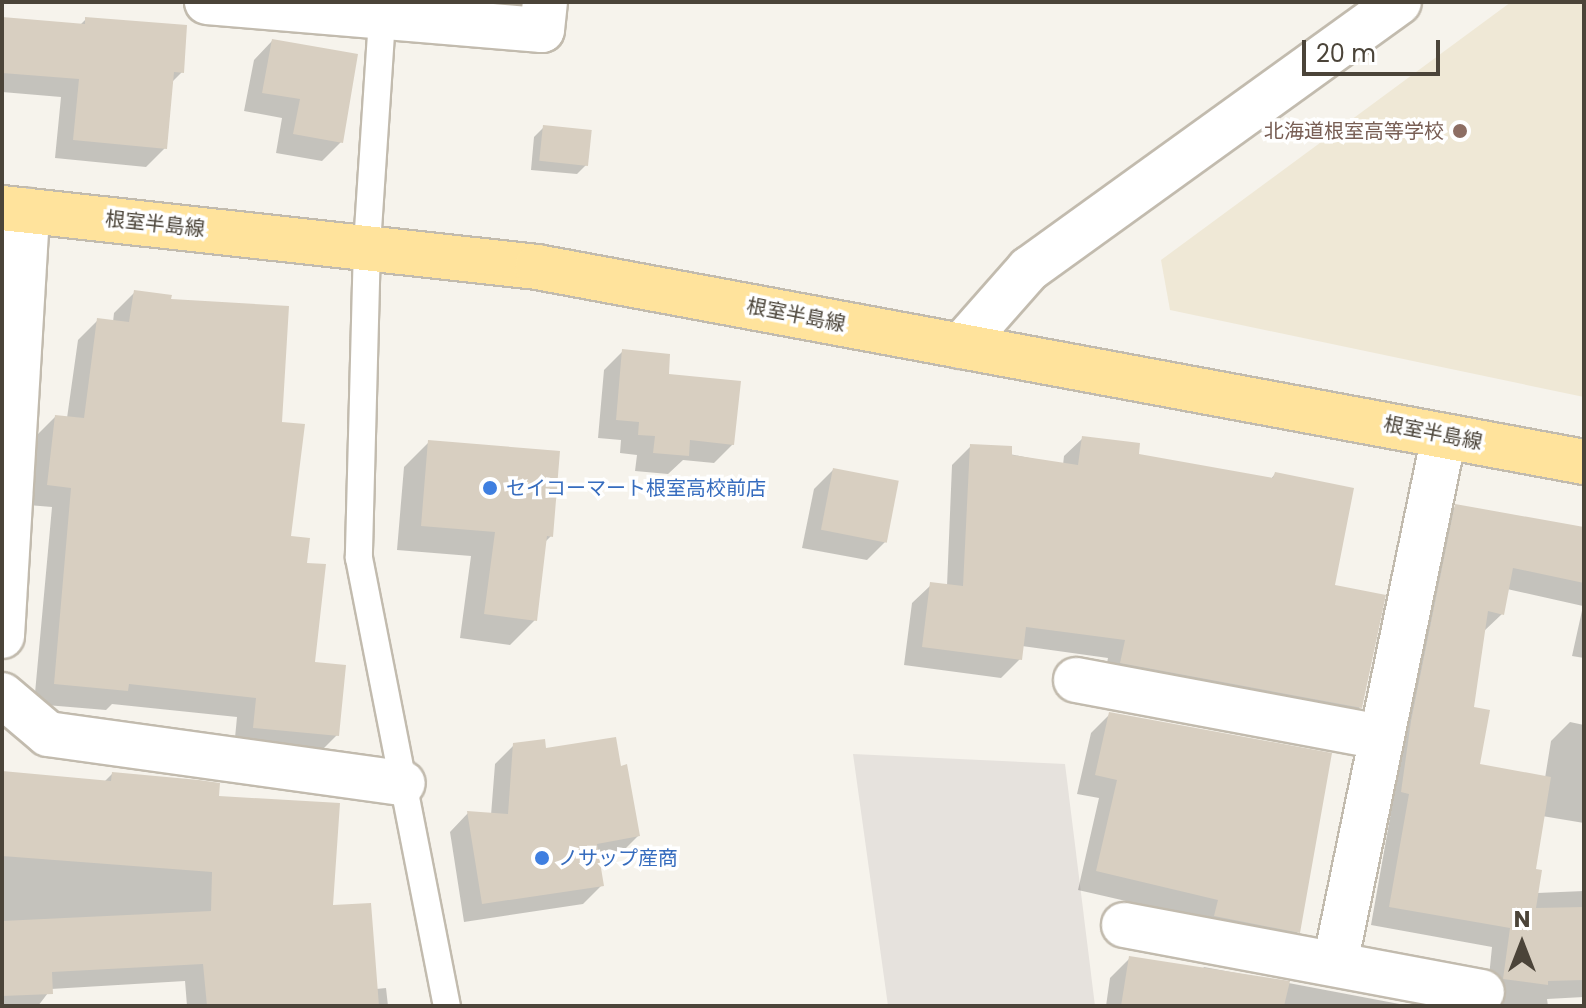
<!DOCTYPE html>
<html>
<head>
<meta charset="utf-8">
<style>
	body { margin:0 }
	#map { position:relative; width:1586px; height:1008px; overflow:hidden; background:#f6f3ec; font-family:Poppins,"Noto Sans JP",sans-serif }
	div>[style] { position:absolute }
	[style*='--x'] { left:calc(var(--x)*1px); top:calc(var(--y)*1px); width:calc(var(--w)*1px); rotate:calc(var(--a)*1deg) }
	.industrial>* { inset:0; background:#e6e2dd }
	.education>* { inset:0; background:#efe8d6 }
	.shadow>* { inset:0; background:#0003 }
	.building>* { inset:0; background:#d8cfc1; transform-origin:0 0 }
	.roads { filter:drop-shadow(2px 0 #c2bbae) drop-shadow(-2px 0 #c2bbae) drop-shadow(0 2px #c2bbae) drop-shadow(0 -2px #c2bbae) }
	.service>* { height:26px; margin:-13px; padding:0 13px; transform-origin:13px; border-radius:13px; background:#fff }
	.minor>* { height:44px; margin:-22px; padding:0 22px; transform-origin:22px; border-radius:22px; background:#fff }
	.tertiary>* { height:44px; margin:-22px; padding:0 22px; transform-origin:22px; border-radius:22px; background:#fff }
	.primary>* { height:44px; margin:-22px; padding:0 22px; transform-origin:22px; border-radius:22px; background:#ffe39c }
	.dots>* { width:22px; height:22px; translate:-50% -50%; box-sizing:border-box; border:4px solid #fff; border-radius:50% }
	span { translate:-50% -50%; white-space:nowrap; text-align:center; line-height:1.15; -webkit-text-stroke:7px #fff; paint-order:stroke }
	.education-label { font-size:20px; color:#785e54 }
	.right { translate:-100% -50%; text-align:right }
	.street-label { font-size:20px; color:#4b4439 }
	.shop-label { font-size:20px; color:#366cbe }
	.left { translate:0 -50%; text-align:left }
	.frame { position:absolute; inset:0; border:4px solid #4b4439; pointer-events:none }
	.north { position:absolute; left:1482px; top:904px; width:80px; height:80px; -webkit-text-stroke:6px #fff; paint-order:stroke; rotate:0deg; font-size:22px; font-weight:700; line-height:32px; text-align:center; color:#4b4439 }
	.north::after { content:''; display:block; margin:auto; width:28px; height:36px; background:#4b4439; clip-path:polygon(50% 0,100% 100%,50% 72%,0 100%) }
	.scale { position:absolute; left:1302px; top:40px; width:138px; height:36px; box-sizing:border-box; border:4px solid #4b4439; border-top:0; padding-left:10px; font-size:24px; line-height:28px; white-space:nowrap; color:#4b4439; -webkit-text-stroke:6px #fff; paint-order:stroke }
</style>
</head>
<body>
<div id="map">
	<div class="industrial">
		<i style="clip-path:polygon(853px 754px,1065px 764px,1095px 1006px,888px 1006px)"></i>
	</div>
	<div class="education">
		<i style="clip-path:polygon(1511px 2px,1584px 2px,1584px 397px,1170px 310px,1161px 260px)"></i>
	</div>
	<div class="shadow">
		<i style="clip-path:polygon(2px 19px,79px 26px,86px 19px,182px 72px,171px 83px,165px 148px,146px 167px,55px 158px,61px 97px,2px 92px)"></i>
		<i style="clip-path:polygon(272px 41px,341px 142px,322px 161px,276px 153px,282px 118px,244px 111px,254px 60px)"></i>
		<i style="clip-path:polygon(544px 127px,586px 165px,577px 174px,531px 170px,534px 137px)"></i>
		<i style="clip-path:polygon(135px 292px,169px 301px,280px 423px,289px 538px,305px 564px,313px 664px,337px 735px,317px 755px,234px 748px,237px 717px,112px 704px,106px 710px,34px 704px,52px 507px,28px 505px,35px 437px,55px 417px,67px 418px,78px 340px,98px 320px,113px 322px,114px 313px)"></i>
		<i style="clip-path:polygon(623px 351px,666px 375px,733px 444px,714px 463px,683px 460px,668px 474px,635px 471px,637px 455px,620px 453px,621px 440px,598px 438px,604px 370px)"></i>
		<i style="clip-path:polygon(1083px 438px,1137px 456px,1270px 480px,1275px 474px,1332px 587px,1360px 707px,1342px 726px,1103px 681px,1108px 658px,1022px 646px,1020px 659px,1001px 678px,904px 665px,912px 603px,931px 585px,947px 586px,952px 465px,971px 446px,1063px 465px,1064px 456px)"></i>
		<i style="clip-path:polygon(429px 442px,551px 536px,545px 542px,535px 620px,510px 645px,460px 638px,471px 556px,397px 550px,404px 467px)"></i>
		<i style="clip-path:polygon(833px 470px,886px 541px,867px 560px,802px 548px,814px 489px)"></i>
		<i style="clip-path:polygon(1456px 506px,1584px 532px,1584px 658px,1572px 656px,1583px 606px,1507px 589px,1502px 614px,1483px 632px,1471px 709px,1478px 766px,1545px 778px,1551px 741px,1570px 722px,1584px 725px,1584px 823px,1542px 816px,1534px 871px,1537px 893px,1584px 891px,1584px 997px,1547px 999px,1548px 1006px,1486px 1006px,1492px 947px,1371px 925px,1391px 812px,1383px 811px,1437px 526px)"></i>
		<i style="clip-path:polygon(1110px 714px,1298px 932px,1279px 950px,1200px 918px,1078px 890px,1099px 798px,1077px 794px,1091px 733px)"></i>
		<i style="clip-path:polygon(514px 745px,544px 751px,638px 836px,620px 854px,598px 858px,602px 885px,583px 904px,464px 922px,450px 832px,468px 813px,491px 815px,495px 764px)"></i>
		<i style="clip-path:polygon(2px 773px,104px 782px,112px 774px,216px 798px,331px 907px,376px 989px,386px 988px,388px 1006px,187px 1006px,185px 981px,51px 989px,38px 1006px,2px 1006px)"></i>
		<i style="clip-path:polygon(1130px 958px,1201px 971px,1204px 967px,1410px 1006px,1106px 1006px,1110px 978px)"></i>
	</div>
	<div class="building">
		<i style="clip-path:polygon(2px 17px,85px 24px,85px 17px,187px 25px,184px 73px,174px 72px,167px 149px,73px 140px,79px 79px,2px 73px)"></i>
		<i style="clip-path:polygon(272px 39px,358px 54px,343px 143px,293px 134px,300px 99px,262px 93px)"></i>
		<i style="left:543px;top:125px;width:49px;height:36px;rotate:6deg"></i>
		<i style="clip-path:polygon(134px 290px,172px 295px,171px 299px,289px 306px,282px 422px,305px 424px,291px 536px,310px 538px,307px 563px,326px 564px,315px 662px,346px 665px,339px 736px,253px 728px,256px 698px,129px 684px,128px 691px,54px 684px,71px 488px,47px 485px,55px 415px,84px 418px,97px 318px,129px 322px)"></i>
		<i style="clip-path:polygon(622px 349px,670px 354px,669px 374px,741px 381px,734px 445px,690px 440px,689px 456px,653px 453px,655px 436px,638px 435px,639px 422px,616px 420px)"></i>
		<i style="clip-path:polygon(1082px 436px,1140px 443px,1139px 454px,1273px 478px,1275px 472px,1354px 488px,1335px 585px,1386px 595px,1362px 708px,1120px 663px,1125px 640px,1026px 627px,1022px 660px,922px 647px,930px 582px,963px 586px,970px 444px,1012px 446px,1012px 455px,1078px 465px)"></i>
		<i style="clip-path:polygon(428px 440px,560px 451px,553px 537px,547px 536px,537px 621px,484px 614px,495px 532px,421px 526px)"></i>
		<i style="left:833px;top:468px;width:67px;height:63px;rotate:11deg"></i>
		<i style="clip-path:polygon(1455px 504px,1584px 527px,1584px 583px,1513px 568px,1504px 615px,1488px 611px,1474px 707px,1490px 710px,1480px 764px,1551px 777px,1536px 869px,1542px 870px,1536px 908px,1584px 907px,1584px 980px,1548px 981px,1548px 985px,1503px 979px,1510px 928px,1389px 907px,1409px 794px,1401px 792px,1411px 721px)"></i>
		<i style="clip-path:polygon(1109px 712px,1332px 753px,1300px 933px,1214px 916px,1218px 900px,1096px 871px,1117px 780px,1095px 775px)"></i>
		<i style="clip-path:polygon(616px 737px,621px 766px,627px 764px,640px 836px,597px 844px,604px 886px,482px 904px,467px 811px,508px 814px,513px 743px,545px 739px,546px 748px)"></i>
		<i style="clip-path:polygon(2px 771px,111px 781px,112px 772px,199px 780px,220px 783px,219px 796px,340px 803px,333px 905px,371px 903px,379px 1006px,207px 1006px,203px 964px,52px 972px,53px 994px,2px 996px,2px 921px,211px 911px,212px 872px,2px 856px)"></i>
		<i style="clip-path:polygon(1129px 956px,1290px 981px,1284px 1006px,1121px 1006px)"></i>
	</div>
	<div class="roads">
		<div class="service">
			<i style="--x:382;--y:19;--w:226;--a:93.8"></i>
			<i style="--x:367;--y:245;--w:313;--a:91.5"></i>
			<i style="--x:359;--y:558;--w:457;--a:78.9"></i>
		</div>
		<div class="minor">
			<i style="--x:207;--y:2;--w:336;--a:4.8"></i>
			<i style="--x:542;--y:30;--w:28;--a:-84"></i>
			<i style="--x:2;--y:636;--w:426;--a:-86.6"></i>
			<i style="--x:1076;--y:680;--w:309;--a:10.6"></i>
			<i style="--x:2;--y:695;--w:60;--a:40.3"></i>
			<i style="--x:48;--y:734;--w:358;--a:7.9"></i>
			<i style="--x:1124;--y:925;--w:364;--a:10.6"></i>
			<i style="--x:1335;--y:964;--w:539;--a:-78.34"></i>
		</div>
		<div class="tertiary">
			<i style="--x:961;--y:346;--w:103;--a:-48.6"></i>
			<i style="--x:1029;--y:269;--w:456;--a:-35.8"></i>
		</div>
		<div class="primary">
			<i style="--x:2;--y:208;--w:538;--a:6.29"></i>
			<i style="--x:537;--y:267;--w:1065;--a:10.55"></i>
		</div>
	</div>
	<div class="dots">
		<i style="left:1460px;top:131px;background:#8d6e63"></i>
		<i style="left:490px;top:488px;background:#3f7fe0"></i>
		<i style="left:542px;top:858px;background:#3f7fe0"></i>
	</div>
	<div class="education-label">
		<span class="right" style="left:1444px;top:131px">北海道根室高等学校</span>
	</div>
	<div class="street-label">
		<span style="left:155px;top:224px;rotate:6deg">根室半島線</span>
		<span style="left:796px;top:315px;rotate:11deg">根室半島線</span>
		<span style="left:1433px;top:433px;rotate:11deg">根室半島線</span>
	</div>
	<div class="shop-label">
		<span class="left" style="left:506px;top:488px">セイコーマート根室高校前店</span>
		<span class="left" style="left:558px;top:858px">ノサップ産商</span>
	</div>
	<div class="frame"></div>
	<div class="north">N</div>
	<div class="scale">20 m</div>
</div>
</body>
</html>
